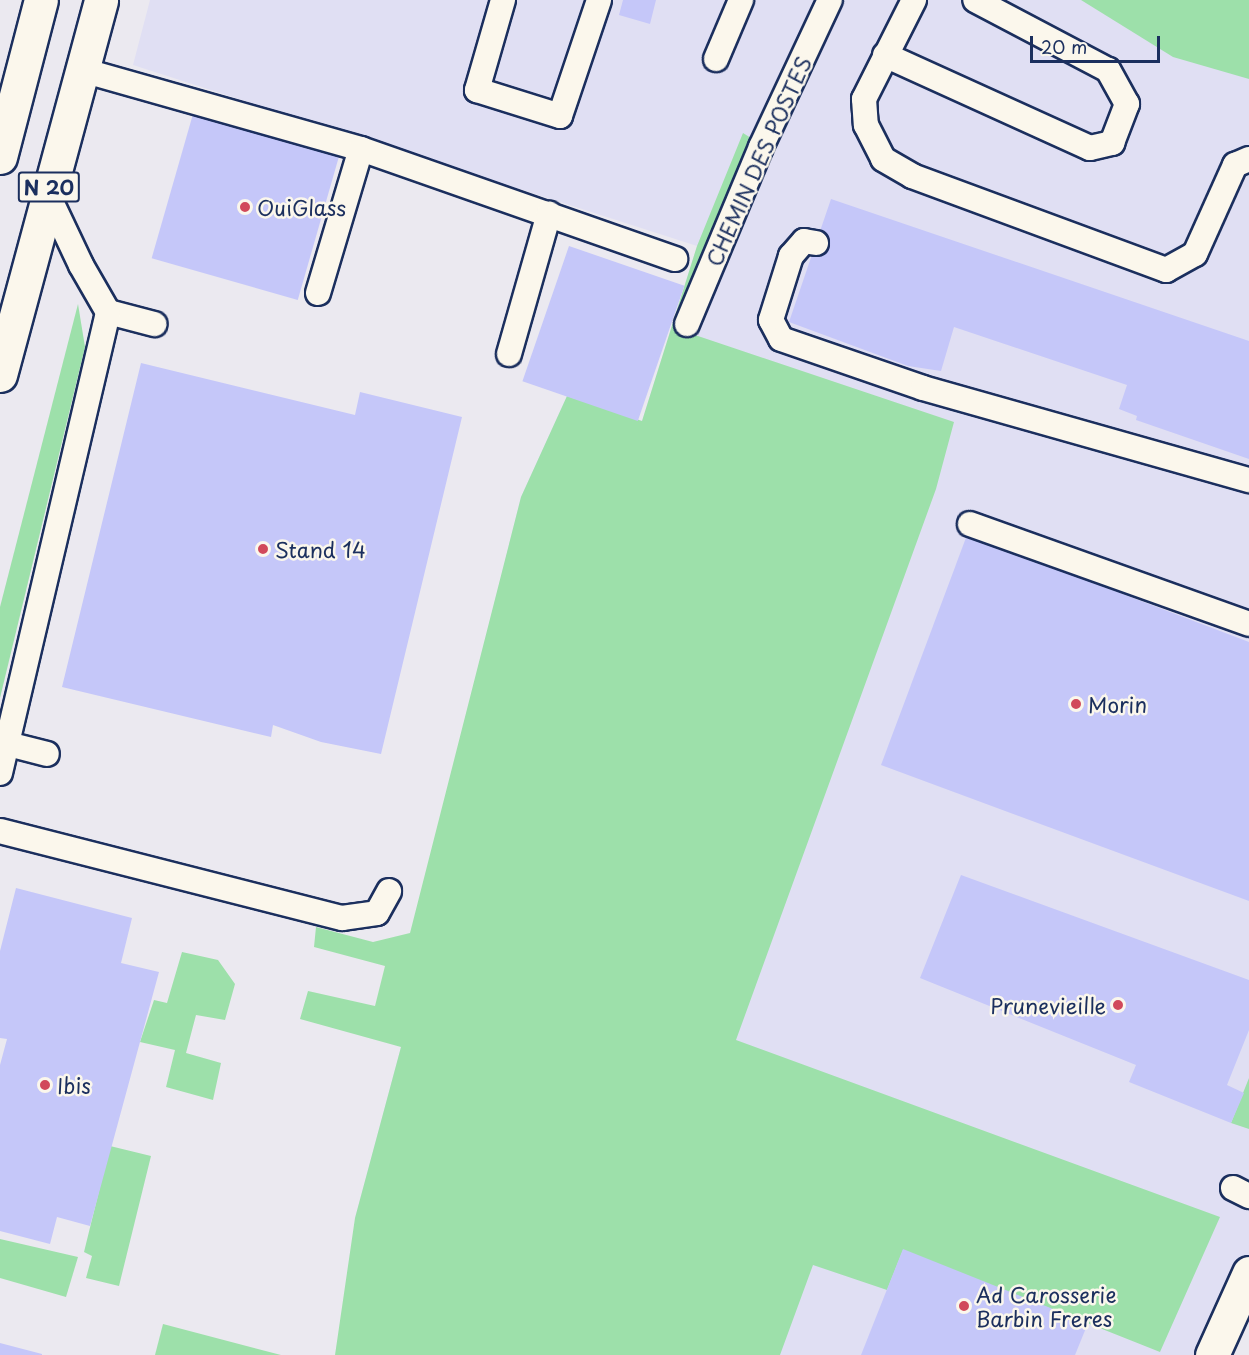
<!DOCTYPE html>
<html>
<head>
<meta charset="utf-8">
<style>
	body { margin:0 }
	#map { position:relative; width:1249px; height:1355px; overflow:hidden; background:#ebe9f0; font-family:"Playpen Sans",sans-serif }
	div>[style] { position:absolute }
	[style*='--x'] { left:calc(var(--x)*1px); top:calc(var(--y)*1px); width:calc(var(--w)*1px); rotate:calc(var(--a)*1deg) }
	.built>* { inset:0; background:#e0dff3 }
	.green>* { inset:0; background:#9de0aa }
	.building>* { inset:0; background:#c5c7f9; transform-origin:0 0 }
	.roads { filter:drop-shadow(2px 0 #1b2f5e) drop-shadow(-2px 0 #1b2f5e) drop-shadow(0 2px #1b2f5e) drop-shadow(0 -2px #1b2f5e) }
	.service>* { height:24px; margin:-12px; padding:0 12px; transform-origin:12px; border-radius:12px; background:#fbf7ec }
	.tertiary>* { height:33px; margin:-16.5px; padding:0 16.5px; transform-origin:16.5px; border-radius:16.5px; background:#fbf7ec }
	.primary>* { height:33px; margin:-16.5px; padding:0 16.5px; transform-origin:16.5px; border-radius:16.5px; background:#fbf7ec }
	.dots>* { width:16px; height:16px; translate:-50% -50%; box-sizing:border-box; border:3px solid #fbf7ec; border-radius:50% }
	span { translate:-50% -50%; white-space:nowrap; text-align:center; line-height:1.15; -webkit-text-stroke:5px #fbf7ec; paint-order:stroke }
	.shield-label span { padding:2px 4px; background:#fbf7ec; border:2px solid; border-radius:4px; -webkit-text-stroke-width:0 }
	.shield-label { font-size:20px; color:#1b2f5e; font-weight:700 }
	.street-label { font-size:21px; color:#1b2f5e }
	.poi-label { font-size:21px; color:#1b2f5e }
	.left { translate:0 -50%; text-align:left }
	.right { translate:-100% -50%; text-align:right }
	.scale { position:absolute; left:1030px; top:36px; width:130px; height:27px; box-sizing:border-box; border:3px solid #1b2f5e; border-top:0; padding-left:8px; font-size:18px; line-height:21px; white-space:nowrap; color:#1b2f5e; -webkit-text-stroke:4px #fbf7ec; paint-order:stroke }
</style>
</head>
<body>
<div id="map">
	<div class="built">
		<i style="clip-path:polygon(150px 0,1249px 0,1249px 1273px,1212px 1355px,405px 1355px,355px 1218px,439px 906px,420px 899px,521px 497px,567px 396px,642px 421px,697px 246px,133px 65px)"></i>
	</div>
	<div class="green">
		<i style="clip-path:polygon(1081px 0,1249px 0,1249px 79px,1173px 57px)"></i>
		<i style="clip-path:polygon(743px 133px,770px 150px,695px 335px,954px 422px,936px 489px,736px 1040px,1220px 1217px,1160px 1352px,903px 1250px,887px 1290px,813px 1265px,780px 1355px,335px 1355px,355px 1218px,401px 1047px,300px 1019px,308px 991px,375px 1006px,385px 966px,314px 947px,316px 927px,373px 942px,410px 933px,521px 497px,567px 396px,642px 421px,697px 246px)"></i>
		<i style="clip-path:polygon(78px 304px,85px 347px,0 698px,0 607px)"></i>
		<i style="clip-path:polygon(182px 952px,218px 960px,235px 984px,225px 1020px,196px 1015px,186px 1053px,221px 1063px,213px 1100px,166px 1087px,175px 1050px,140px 1042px,154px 1000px,167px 1003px)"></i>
		<i style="clip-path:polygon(1249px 1078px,1249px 1129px,1231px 1123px)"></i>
		<i style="clip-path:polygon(110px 1146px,151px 1156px,119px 1286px,86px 1278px,92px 1256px,84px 1252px)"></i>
		<i style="clip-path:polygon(0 1239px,78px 1257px,66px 1297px,0 1278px)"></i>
		<i style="clip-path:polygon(163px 1324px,281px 1355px,155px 1355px)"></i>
	</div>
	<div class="building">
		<i style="clip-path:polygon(623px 0,656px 0,650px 24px,619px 15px)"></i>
		<i style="left:193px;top:114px;width:152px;height:150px;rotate:16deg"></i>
		<i style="clip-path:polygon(831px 199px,1249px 341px,1249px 459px,1136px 420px,1137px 416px,1119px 409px,1127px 385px,954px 327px,941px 371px,908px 366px,789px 322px)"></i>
		<i style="left:569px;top:246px;width:122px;height:143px;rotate:19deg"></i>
		<i style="clip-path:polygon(141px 363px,355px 415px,360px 392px,462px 417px,381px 754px,321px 742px,273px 725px,271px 737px,62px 687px)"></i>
		<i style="clip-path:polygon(967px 535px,1249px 642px,1249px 901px,881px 765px)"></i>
		<i style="clip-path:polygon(961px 875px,1249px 980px,1249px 1030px,1227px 1085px,1244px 1093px,1231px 1123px,1129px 1082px,1136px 1065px,920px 978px)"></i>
		<i style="clip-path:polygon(16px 888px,132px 918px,121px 963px,159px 972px,90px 1226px,57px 1217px,50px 1244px,0 1231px,0 1065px,7px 1039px,0 1038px,0 951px)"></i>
		<i style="clip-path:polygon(903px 1249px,1088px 1323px,1075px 1355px,861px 1355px)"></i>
		<i style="clip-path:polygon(0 1343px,42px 1354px,42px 1355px,0 1355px)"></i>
	</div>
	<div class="roads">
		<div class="service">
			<i style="--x:503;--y:0;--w:94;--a:106.1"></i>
			<i style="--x:477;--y:90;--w:87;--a:17.4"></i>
			<i style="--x:560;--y:116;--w:122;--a:-71.4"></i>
			<i style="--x:914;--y:0;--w:111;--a:116.8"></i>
			<i style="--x:864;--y:99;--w:26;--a:86"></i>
			<i style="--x:866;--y:125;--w:38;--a:63"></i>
			<i style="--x:883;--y:159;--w:34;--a:30"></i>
			<i style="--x:912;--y:176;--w:271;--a:20.3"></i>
			<i style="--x:1166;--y:270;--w:33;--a:-29"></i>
			<i style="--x:1195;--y:254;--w:98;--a:-65.8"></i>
			<i style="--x:1235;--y:165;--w:15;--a:-23"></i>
			<i style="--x:885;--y:55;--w:225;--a:24.4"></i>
			<i style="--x:1090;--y:148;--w:23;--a:-13"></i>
			<i style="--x:1112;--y:143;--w:42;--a:-69"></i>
			<i style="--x:1127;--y:104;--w:39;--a:-119"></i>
			<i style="--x:1108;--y:70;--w:150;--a:-152.2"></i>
			<i style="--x:716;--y:59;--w:64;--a:-67"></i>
			<i style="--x:82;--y:70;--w:290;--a:15.8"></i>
			<i style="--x:361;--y:149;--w:333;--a:19.3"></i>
			<i style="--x:816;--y:243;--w:12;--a:-171"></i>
			<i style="--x:804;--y:241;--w:20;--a:131"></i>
			<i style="--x:791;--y:256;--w:67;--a:107.4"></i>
			<i style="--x:771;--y:320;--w:21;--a:62"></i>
			<i style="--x:781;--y:339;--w:150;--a:19"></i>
			<i style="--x:923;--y:388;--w:339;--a:15.8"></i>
			<i style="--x:318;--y:293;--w:150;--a:-73.4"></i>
			<i style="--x:108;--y:312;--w:48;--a:14.6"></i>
			<i style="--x:687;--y:324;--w:192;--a:-67.3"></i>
			<i style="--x:761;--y:147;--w:162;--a:-64.9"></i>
			<i style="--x:509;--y:354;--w:146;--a:-74.1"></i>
			<i style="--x:970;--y:524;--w:296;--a:19.7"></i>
			<i style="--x:8;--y:744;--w:40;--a:14.4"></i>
			<i style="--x:0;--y:773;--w:473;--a:-76.8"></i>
			<i style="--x:108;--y:312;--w:54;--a:-119.9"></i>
			<i style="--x:81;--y:265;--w:80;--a:-115.3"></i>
			<i style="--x:0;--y:831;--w:353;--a:14.3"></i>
			<i style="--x:342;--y:918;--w:35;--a:-8"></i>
			<i style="--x:377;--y:913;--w:25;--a:-61"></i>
			<i style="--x:1233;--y:1188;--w:18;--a:27"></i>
		</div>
		<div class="tertiary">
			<i style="--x:1212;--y:1355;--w:90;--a:-65.7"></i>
		</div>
		<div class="primary">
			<i style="--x:0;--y:157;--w:162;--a:-75.4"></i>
			<i style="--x:0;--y:375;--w:388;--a:-74.9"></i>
		</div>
	</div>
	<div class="dots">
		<i style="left:245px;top:207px;background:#d1495b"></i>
		<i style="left:263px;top:549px;background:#d1495b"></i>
		<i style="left:1076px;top:704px;background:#d1495b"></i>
		<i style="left:1118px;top:1005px;background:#d1495b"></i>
		<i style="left:45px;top:1085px;background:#d1495b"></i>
		<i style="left:964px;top:1306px;background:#d1495b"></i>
	</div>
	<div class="shield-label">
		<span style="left:49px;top:187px">N 20</span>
	</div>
	<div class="street-label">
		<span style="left:758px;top:161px;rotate:-66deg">CHEMIN DES POSTES</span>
	</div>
	<div class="poi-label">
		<span class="left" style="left:257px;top:207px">OuiGlass</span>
		<span class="left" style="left:275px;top:549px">Stand 14</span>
		<span class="left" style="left:1088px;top:704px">Morin</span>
		<span class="right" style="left:1106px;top:1005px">Prunevieille</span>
		<span class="left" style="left:57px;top:1085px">Ibis</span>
		<span class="left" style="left:976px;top:1306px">Ad Carosserie<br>Barbin Freres</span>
	</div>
	<div class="scale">20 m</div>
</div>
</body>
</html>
